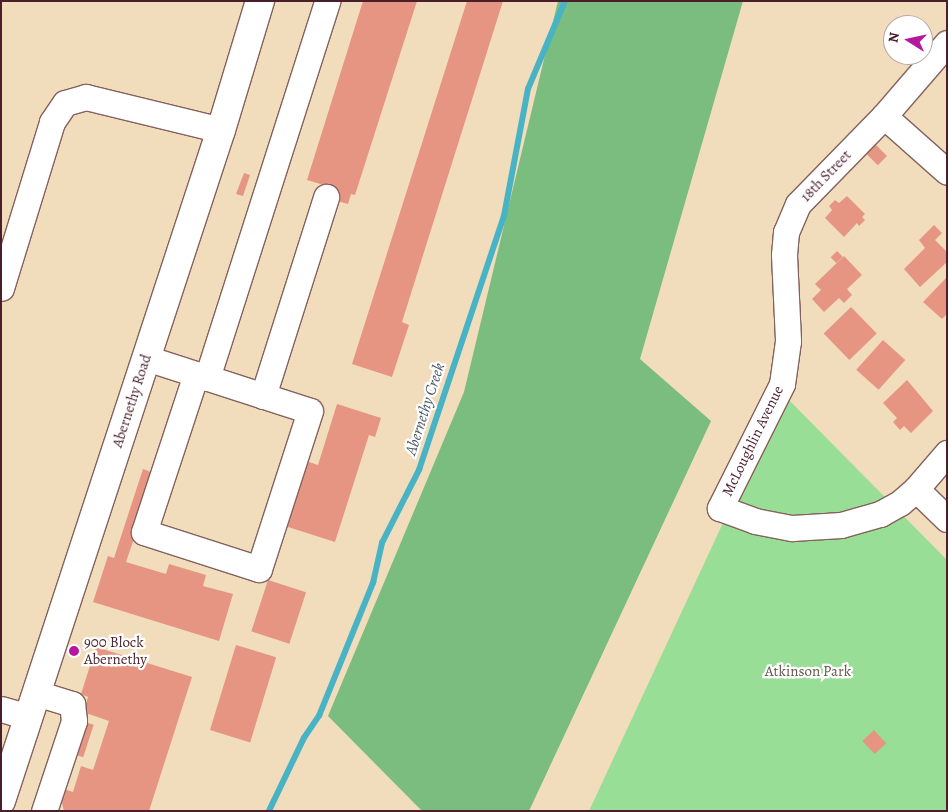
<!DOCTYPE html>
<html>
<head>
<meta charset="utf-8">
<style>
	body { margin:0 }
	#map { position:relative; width:948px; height:812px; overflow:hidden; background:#f1dcbb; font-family:Alegreya,serif }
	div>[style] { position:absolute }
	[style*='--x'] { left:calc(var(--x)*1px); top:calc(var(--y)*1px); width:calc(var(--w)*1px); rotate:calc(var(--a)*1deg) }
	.green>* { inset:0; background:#99de96 }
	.forest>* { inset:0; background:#7abd7f }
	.stream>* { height:5.5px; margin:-2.75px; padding:0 2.75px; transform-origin:2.75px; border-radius:2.75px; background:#48b3c5 }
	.building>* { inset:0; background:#e79583; transform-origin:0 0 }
	.roads { filter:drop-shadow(1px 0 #84615d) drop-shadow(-1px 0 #84615d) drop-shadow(0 1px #84615d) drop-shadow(0 -1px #84615d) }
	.minor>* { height:25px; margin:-12.5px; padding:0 12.5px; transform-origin:12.5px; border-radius:12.5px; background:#fff }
	.major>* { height:28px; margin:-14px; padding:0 14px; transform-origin:14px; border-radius:14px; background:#fff }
	.dots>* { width:14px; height:14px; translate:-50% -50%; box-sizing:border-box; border:2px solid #fff; border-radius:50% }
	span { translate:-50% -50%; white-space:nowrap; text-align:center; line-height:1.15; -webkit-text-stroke:4.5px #fff; paint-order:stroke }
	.street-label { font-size:15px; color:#4a1f2b }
	.poi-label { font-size:15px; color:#4a1f2b }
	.left { translate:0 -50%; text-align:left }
	.park-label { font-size:15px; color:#62584b }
	.water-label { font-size:16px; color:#495a69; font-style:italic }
	.frame { position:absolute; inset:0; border:2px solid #4a1f2b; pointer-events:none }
	.north { position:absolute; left:883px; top:15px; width:50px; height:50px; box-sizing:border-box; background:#fff; border:1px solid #b7a5aa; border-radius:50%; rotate:280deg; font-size:14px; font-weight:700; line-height:20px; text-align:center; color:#4a1f2b }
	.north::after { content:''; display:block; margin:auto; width:18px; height:22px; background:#b5179e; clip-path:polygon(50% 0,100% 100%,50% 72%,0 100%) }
</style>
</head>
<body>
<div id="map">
	<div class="green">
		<i style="clip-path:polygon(783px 394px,947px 560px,947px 811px,589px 811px)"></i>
	</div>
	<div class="forest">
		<i style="clip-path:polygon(558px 1px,743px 1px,640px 359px,711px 421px,529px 811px,422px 811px,328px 716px,464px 392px)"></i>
	</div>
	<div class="stream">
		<i style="--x:269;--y:811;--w:81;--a:-64.4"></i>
		<i style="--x:304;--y:738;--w:27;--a:-56"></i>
		<i style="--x:319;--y:716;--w:144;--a:-67.9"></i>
		<i style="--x:373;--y:583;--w:41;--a:-77.3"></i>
		<i style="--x:382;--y:543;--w:82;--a:-63.1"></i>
		<i style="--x:419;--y:470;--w:268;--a:-71.5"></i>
		<i style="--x:504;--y:216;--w:129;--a:-79.3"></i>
		<i style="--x:528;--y:89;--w:95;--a:-67.2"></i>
	</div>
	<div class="building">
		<i style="clip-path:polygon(363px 1px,417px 1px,355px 195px,351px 194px,348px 204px,334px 200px,337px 189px,307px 180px)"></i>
		<i style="clip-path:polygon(467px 1px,503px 1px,402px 322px,409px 325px,392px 377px,352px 364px)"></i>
		<i style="left:875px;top:144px;width:17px;height:13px;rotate:45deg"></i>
		<i style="clip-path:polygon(244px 173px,250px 175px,243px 196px,236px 194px)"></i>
		<i style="clip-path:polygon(847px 196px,865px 214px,862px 217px,865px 220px,859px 226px,857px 223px,844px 237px,825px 218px,832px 210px,829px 206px,835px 200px,839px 203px)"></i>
		<i style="clip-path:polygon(934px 225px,942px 233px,935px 240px,947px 252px,947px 262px,920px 287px,904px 269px,925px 248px,919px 240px)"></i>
		<i style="left:837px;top:251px;width:8px;height:9px;rotate:45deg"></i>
		<i style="clip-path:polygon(844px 256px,862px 275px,847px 289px,852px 295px,844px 303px,839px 298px,824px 312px,812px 299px,821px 290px,815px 284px)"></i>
		<i style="clip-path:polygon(947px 277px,947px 314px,942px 319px,923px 302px)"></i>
		<i style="left:851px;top:307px;width:37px;height:38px;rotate:46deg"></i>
		<i style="left:883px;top:340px;width:30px;height:40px;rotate:42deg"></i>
		<i style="clip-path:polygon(907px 380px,933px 411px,911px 433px,904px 426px,900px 430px,893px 422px,897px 418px,883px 403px)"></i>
		<i style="clip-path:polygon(337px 404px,381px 418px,375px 437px,369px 435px,335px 542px,285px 526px,306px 461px,318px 465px)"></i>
		<i style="clip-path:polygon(143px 469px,156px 474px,126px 562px,166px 574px,169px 564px,206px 575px,203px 586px,233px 594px,219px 641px,93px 602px,108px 556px,114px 558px)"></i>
		<i style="left:268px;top:580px;width:40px;height:54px;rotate:18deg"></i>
		<i style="left:236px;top:645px;width:42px;height:89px;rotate:17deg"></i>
		<i style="clip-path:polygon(96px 647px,192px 677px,149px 811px,64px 811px,61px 799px,64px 789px,73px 792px,81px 766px,93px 770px,109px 721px,83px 712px,88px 697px,81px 694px)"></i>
		<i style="left:88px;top:723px;width:6px;height:34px;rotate:18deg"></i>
		<i style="left:874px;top:730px;width:18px;height:16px;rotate:47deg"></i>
	</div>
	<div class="roads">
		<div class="minor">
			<i style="--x:947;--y:43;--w:96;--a:130.8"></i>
			<i style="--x:884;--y:116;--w:123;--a:134.3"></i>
			<i style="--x:798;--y:204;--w:30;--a:113"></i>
			<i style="--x:786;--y:232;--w:23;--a:95"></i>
			<i style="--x:784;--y:255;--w:86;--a:87.3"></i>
			<i style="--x:788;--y:341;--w:43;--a:97.9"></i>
			<i style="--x:782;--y:384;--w:139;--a:116.6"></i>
			<i style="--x:720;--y:508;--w:37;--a:20"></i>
			<i style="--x:755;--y:521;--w:38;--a:11"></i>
			<i style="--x:792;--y:528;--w:49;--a:-3.5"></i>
			<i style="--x:841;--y:525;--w:41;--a:-15.8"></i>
			<i style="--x:880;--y:514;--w:23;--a:-29"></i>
			<i style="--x:900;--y:503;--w:21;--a:-41"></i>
			<i style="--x:916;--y:489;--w:48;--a:-49.3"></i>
			<i style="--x:884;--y:116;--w:84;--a:41.6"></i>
			<i style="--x:1;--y:288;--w:174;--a:-72.9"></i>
			<i style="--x:52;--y:122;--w:23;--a:-56"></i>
			<i style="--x:65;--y:103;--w:22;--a:-16"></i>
			<i style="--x:86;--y:97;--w:139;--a:13.7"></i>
			<i style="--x:146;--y:358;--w:172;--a:17.9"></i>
			<i style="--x:310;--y:411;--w:166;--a:107.9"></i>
			<i style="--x:259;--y:569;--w:121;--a:-162.2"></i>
			<i style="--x:144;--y:532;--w:166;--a:-71.8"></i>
			<i style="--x:207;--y:378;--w:396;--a:-72.3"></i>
			<i style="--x:263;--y:396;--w:209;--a:-72.4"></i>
			<i style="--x:916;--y:489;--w:43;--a:44.1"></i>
			<i style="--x:36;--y:693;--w:38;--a:17"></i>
			<i style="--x:72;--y:704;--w:17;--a:83"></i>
			<i style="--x:74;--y:721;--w:95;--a:108.4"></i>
			<i style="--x:1;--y:709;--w:29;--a:16"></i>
		</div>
		<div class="major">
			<i style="--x:1;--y:801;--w:706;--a:-71.85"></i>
			<i style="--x:221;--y:130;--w:135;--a:-73.2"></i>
		</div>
	</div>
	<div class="dots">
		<i style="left:74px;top:651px;background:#b5179e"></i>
	</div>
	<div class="street-label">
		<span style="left:826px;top:176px;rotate:-46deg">18th Street</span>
		<span style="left:132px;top:401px;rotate:-72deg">Abernethy Road</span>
		<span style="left:753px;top:441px;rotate:-64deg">McLoughlin Avenue</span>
	</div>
	<div class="poi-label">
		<span class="left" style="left:84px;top:651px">900 Block<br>Abernethy</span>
	</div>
	<div class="park-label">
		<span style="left:808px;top:672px">Atkinson Park</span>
	</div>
	<div class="water-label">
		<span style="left:425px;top:409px;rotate:-72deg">Abernethy Creek</span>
	</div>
	<div class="frame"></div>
	<div class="north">N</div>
</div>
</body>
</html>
